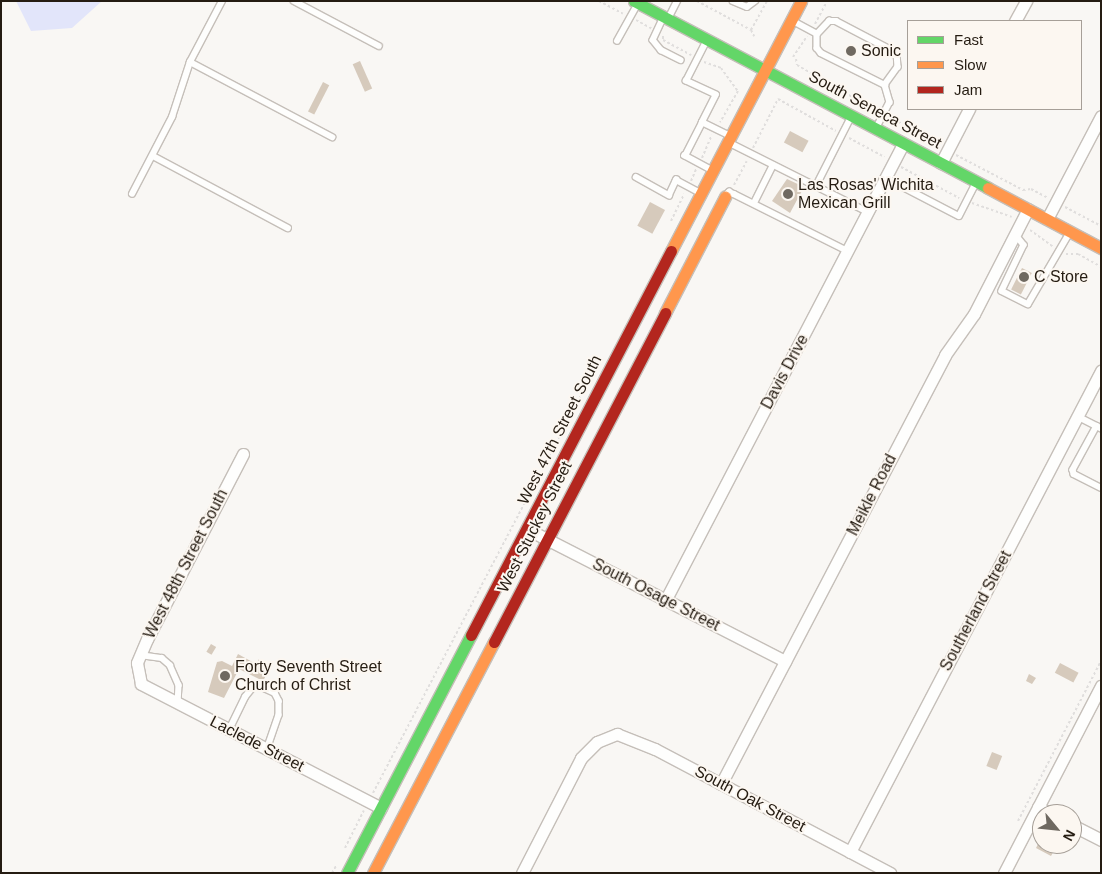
<!DOCTYPE html>
<html>
<head>
<meta charset="utf-8">
<style>
	body { margin:0 }
	#map { position:relative; width:1102px; height:874px; overflow:hidden; background:#f9f7f4; font-family:Helvetica,sans-serif }
	div>[style] { position:absolute }
	[style*='--x'] { left:calc(var(--x)*1px); top:calc(var(--y)*1px); width:calc(var(--w)*1px); rotate:calc(var(--a)*1deg) }
	.water>* { inset:0; background:#e2e5fa }
	.building>* { inset:0; background:#d6cabc; transform-origin:0 0 }
	.path>* { height:2px; margin-top:-1px; transform-origin:0; background:repeating-linear-gradient(90deg,#e0dedd 0 2.5px,transparent 0 5px) }
	.roads { filter:drop-shadow(1px 0 #c5bfb9) drop-shadow(-1px 0 #c5bfb9) drop-shadow(0 1px #c5bfb9) drop-shadow(0 -1px #c5bfb9) }
	.lane>* { height:5.5px; margin:-2.75px; padding:0 2.75px; transform-origin:2.75px; border-radius:2.75px; background:#fefefd }
	.street>* { height:11px; margin:-5.5px; padding:0 5.5px; transform-origin:5.5px; border-radius:5.5px; background:#fefefd }
	.fast>* { height:11px; margin:-5.5px; padding:0 5.5px; transform-origin:5.5px; border-radius:5.5px; background:#63d668 }
	.slow>* { height:11px; margin:-5.5px; padding:0 5.5px; transform-origin:5.5px; border-radius:5.5px; background:#ff974d }
	.jam>* { height:11px; margin:-5.5px; padding:0 5.5px; transform-origin:5.5px; border-radius:5.5px; background:#b3261e }
	.dots>* { width:14px; height:14px; translate:-50% -50%; box-sizing:border-box; border:2px solid #fcf7f1; border-radius:50% }
	span { translate:-50% -50%; white-space:nowrap; text-align:center; line-height:1.15; -webkit-text-stroke:4px #fcf7f1; paint-order:stroke }
	.poi-label { font-size:16px; color:#251c12 }
	.left { translate:0 -50%; text-align:left }
	.street-label { font-size:16px; color:#251c12 }
	.frame { position:absolute; inset:0; border:2px solid #251c12; pointer-events:none }
	.legend { position:absolute; left:907px; top:20px; width:175px; height:90px; box-sizing:border-box; background:#fcf7f1; border:1px solid #a69f98; margin:0; padding:6px 9px; list-style:none; font-size:15px; color:#251c12 }
	.legend li { display:flex; align-items:center; gap:10px; height:25px }
	.legend b { width:25px; border:1px solid #a69f98 }
	.north { position:absolute; left:1032px; top:804px; width:50px; height:50px; box-sizing:border-box; background:#fcf7f1; border:1px solid #a69f98; border-radius:50%; rotate:118deg; font-size:14px; font-weight:700; line-height:20px; text-align:center; color:#251c12 }
	.north::after { content:''; display:block; margin:auto; width:18px; height:22px; background:#6f6961; clip-path:polygon(50% 0,100% 100%,50% 72%,0 100%) }
</style>
</head>
<body>
<div id="map">
	<div class="water">
		<i style="clip-path:polygon(16px 1px,102px 1px,72px 28px,31px 31px)"></i>
	</div>
	<div class="building">
		<i style="left:360px;top:61px;width:30px;height:8px;rotate:66deg"></i>
		<i style="left:323px;top:82px;width:7px;height:33px;rotate:27deg"></i>
		<i style="left:790px;top:131px;width:21px;height:13px;rotate:28deg"></i>
		<i style="clip-path:polygon(787px 179px,804px 187px,790px 213px,772px 201px)"></i>
		<i style="left:650px;top:202px;width:17px;height:27px;rotate:28deg"></i>
		<i style="left:1022px;top:268px;width:11px;height:24px;rotate:27deg"></i>
		<i style="left:211px;top:644px;width:6px;height:9px;rotate:31deg"></i>
		<i style="clip-path:polygon(238px 654px,256px 664px,259px 659px,266px 663px,264px 668px,269px 670px,263px 681px,239px 669px,224px 698px,208px 692px,217px 662px,222px 661px,232px 666px)"></i>
		<i style="left:1060px;top:663px;width:21px;height:11px;rotate:28deg"></i>
		<i style="clip-path:polygon(1029px 674px,1036px 678px,1032px 684px,1026px 681px)"></i>
		<i style="left:992px;top:752px;width:11px;height:15px;rotate:22deg"></i>
		<i style="clip-path:polygon(1042px 836px,1042px 844px,1058px 844px,1051px 856px,1036px 848px)"></i>
	</div>
	<div class="path">
		<i style="--x:599;--y:1;--w:27;--a:28"></i>
		<i style="--x:697;--y:1;--w:61;--a:28.2"></i>
		<i style="--x:751;--y:30;--w:7;--a:63"></i>
		<i style="--x:636;--y:20;--w:18;--a:29"></i>
		<i style="--x:815;--y:24;--w:26;--a:-62"></i>
		<i style="--x:751;--y:30;--w:33;--a:-61"></i>
		<i style="--x:663;--y:36;--w:4;--a:90"></i>
		<i style="--x:663;--y:40;--w:32;--a:28"></i>
		<i style="--x:793;--y:57;--w:25;--a:-56"></i>
		<i style="--x:796;--y:59;--w:6;--a:81"></i>
		<i style="--x:797;--y:65;--w:94;--a:30.1"></i>
		<i style="--x:704;--y:62;--w:18;--a:19"></i>
		<i style="--x:721;--y:68;--w:29;--a:54"></i>
		<i style="--x:738;--y:91;--w:36;--a:120"></i>
		<i style="--x:889;--y:118;--w:36;--a:23"></i>
		<i style="--x:922;--y:132;--w:21;--a:37"></i>
		<i style="--x:849;--y:138;--w:40;--a:28"></i>
		<i style="--x:753;--y:148;--w:55;--a:-63"></i>
		<i style="--x:778;--y:99;--w:66;--a:28.9"></i>
		<i style="--x:956;--y:155;--w:76;--a:27.6"></i>
		<i style="--x:1023;--y:190;--w:8;--a:-7"></i>
		<i style="--x:1031;--y:189;--w:19;--a:28"></i>
		<i style="--x:702;--y:158;--w:25;--a:-67"></i>
		<i style="--x:901;--y:167;--w:66;--a:28.1"></i>
		<i style="--x:691;--y:181;--w:13;--a:-67"></i>
		<i style="--x:734;--y:185;--w:27;--a:-62"></i>
		<i style="--x:972;--y:203;--w:42;--a:19.3"></i>
		<i style="--x:1065;--y:207;--w:41;--a:27.8"></i>
		<i style="--x:671;--y:221;--w:30;--a:-64"></i>
		<i style="--x:1030;--y:230;--w:29;--a:36"></i>
		<i style="--x:1066;--y:254;--w:12;--a:0"></i>
		<i style="--x:1078;--y:254;--w:26;--a:29"></i>
		<i style="--x:373;--y:793;--w:475;--a:-62.4"></i>
		<i style="--x:1018;--y:821;--w:180;--a:-62.6"></i>
		<i style="--x:345;--y:848;--w:42;--a:-63.4"></i>
		<i style="--x:332;--y:873;--w:8;--a:-60"></i>
	</div>
	<div class="roads">
		<div class="lane">
			<i style="--x:294;--y:1;--w:96;--a:27.9"></i>
			<i style="--x:733;--y:1;--w:15;--a:23"></i>
			<i style="--x:747;--y:7;--w:10;--a:-37"></i>
			<i style="--x:669;--y:17;--w:18;--a:-63"></i>
			<i style="--x:663;--y:19;--w:23;--a:115"></i>
			<i style="--x:653;--y:40;--w:13;--a:51"></i>
			<i style="--x:661;--y:50;--w:22;--a:27"></i>
			<i style="--x:793;--y:21;--w:27;--a:28"></i>
			<i style="--x:817;--y:34;--w:14;--a:90"></i>
			<i style="--x:817;--y:48;--w:6;--a:51"></i>
			<i style="--x:821;--y:53;--w:72;--a:26.6"></i>
			<i style="--x:885;--y:85;--w:18;--a:74"></i>
			<i style="--x:890;--y:102;--w:29;--a:117"></i>
			<i style="--x:817;--y:34;--w:18;--a:-47"></i>
			<i style="--x:829;--y:21;--w:7;--a:0"></i>
			<i style="--x:836;--y:21;--w:69;--a:27.7"></i>
			<i style="--x:897;--y:53;--w:14;--a:86"></i>
			<i style="--x:898;--y:67;--w:22;--a:126"></i>
			<i style="--x:617;--y:41;--w:41;--a:-60.9"></i>
			<i style="--x:190;--y:62;--w:161;--a:27.8"></i>
			<i style="--x:702;--y:122;--w:30;--a:-63"></i>
			<i style="--x:716;--y:95;--w:33;--a:-155"></i>
			<i style="--x:686;--y:81;--w:46;--a:-62.9"></i>
			<i style="--x:728;--y:142;--w:98;--a:26.6"></i>
			<i style="--x:816;--y:186;--w:77;--a:-63.1"></i>
			<i style="--x:153;--y:156;--w:153;--a:28.1"></i>
			<i style="--x:711;--y:170;--w:30;--a:-152"></i>
			<i style="--x:685;--y:156;--w:38;--a:-63"></i>
			<i style="--x:702;--y:122;--w:30;--a:26"></i>
			<i style="--x:636;--y:177;--w:38;--a:29"></i>
			<i style="--x:669;--y:195;--w:17;--a:-65"></i>
			<i style="--x:676;--y:180;--w:26;--a:28"></i>
			<i style="--x:886;--y:178;--w:82;--a:27.5"></i>
			<i style="--x:959;--y:216;--w:38;--a:-63"></i>
			<i style="--x:816;--y:186;--w:58;--a:26.6"></i>
			<i style="--x:132;--y:194;--w:87;--a:-62.5"></i>
			<i style="--x:172;--y:117;--w:58;--a:-71.9"></i>
			<i style="--x:190;--y:62;--w:69;--a:-62.3"></i>
			<i style="--x:725;--y:196;--w:6;--a:-45"></i>
			<i style="--x:729;--y:192;--w:5;--a:22"></i>
			<i style="--x:734;--y:194;--w:127;--a:26.6"></i>
			<i style="--x:754;--y:203;--w:42;--a:-63.4"></i>
			<i style="--x:1015;--y:234;--w:14;--a:51"></i>
			<i style="--x:1024;--y:245;--w:51;--a:115.6"></i>
			<i style="--x:1002;--y:291;--w:29;--a:27"></i>
			<i style="--x:1028;--y:304;--w:83;--a:-59.7"></i>
			<i style="--x:1077;--y:416;--w:27;--a:27"></i>
			<i style="--x:1097;--y:426;--w:50;--a:118.6"></i>
			<i style="--x:1073;--y:470;--w:4;--a:76"></i>
			<i style="--x:1074;--y:474;--w:30;--a:27"></i>
			<i style="--x:140;--y:655;--w:22;--a:8"></i>
			<i style="--x:162;--y:658;--w:11;--a:41"></i>
			<i style="--x:170;--y:665;--w:22;--a:66"></i>
			<i style="--x:179;--y:685;--w:18;--a:93"></i>
			<i style="--x:229;--y:730;--w:37;--a:-64"></i>
			<i style="--x:245;--y:697;--w:14;--a:-51"></i>
			<i style="--x:254;--y:686;--w:8;--a:7"></i>
			<i style="--x:262;--y:687;--w:14;--a:25"></i>
			<i style="--x:275;--y:693;--w:9;--a:63"></i>
			<i style="--x:279;--y:701;--w:14;--a:90"></i>
			<i style="--x:279;--y:715;--w:36;--a:109"></i>
		</div>
		<div class="street">
			<i style="--x:1015;--y:21;--w:23;--a:-61"></i>
			<i style="--x:941;--y:163;--w:61;--a:-62.6"></i>
			<i style="--x:1047;--y:219;--w:116;--a:-62.3"></i>
			<i style="--x:243;--y:454;--w:208;--a:117.4"></i>
			<i style="--x:147;--y:639;--w:26;--a:113"></i>
			<i style="--x:137;--y:663;--w:21;--a:79"></i>
			<i style="--x:141;--y:684;--w:270;--a:27.3"></i>
			<i style="--x:527;--y:529;--w:290;--a:27.1"></i>
			<i style="--x:666;--y:599;--w:513;--a:-62.49"></i>
			<i style="--x:721;--y:784;--w:484;--a:-62.4"></i>
			<i style="--x:945;--y:355;--w:50;--a:-54.7"></i>
			<i style="--x:974;--y:314;--w:118;--a:-62.8"></i>
			<i style="--x:1038;--y:807;--w:15;--a:28"></i>
			<i style="--x:1072;--y:825;--w:33;--a:27"></i>
			<i style="--x:850;--y:852;--w:543;--a:-62.44"></i>
			<i style="--x:522;--y:873;--w:129;--a:-62.8"></i>
			<i style="--x:581;--y:758;--w:23;--a:-45"></i>
			<i style="--x:597;--y:742;--w:22;--a:-22"></i>
			<i style="--x:617;--y:734;--w:41;--a:21.5"></i>
			<i style="--x:655;--y:749;--w:266;--a:27.8"></i>
			<i style="--x:1004;--y:873;--w:211;--a:-62.6"></i>
		</div>
		<div class="fast">
			<i style="--x:634;--y:1;--w:400;--a:27.8"></i>
			<i style="--x:347;--y:873;--w:268;--a:-62.5"></i>
		</div>
		<div class="slow">
			<i style="--x:988;--y:188;--w:128;--a:28"></i>
			<i style="--x:671;--y:251;--w:282;--a:-62.5"></i>
			<i style="--x:665;--y:313;--w:131;--a:-62.7"></i>
			<i style="--x:373;--y:873;--w:261;--a:-62.4"></i>
		</div>
		<div class="jam">
			<i style="--x:471;--y:635;--w:433;--a:-62.5"></i>
			<i style="--x:494;--y:642;--w:371;--a:-62.5"></i>
		</div>
	</div>
	<div class="dots">
		<i style="left:851px;top:51px;background:#6f6961"></i>
		<i style="left:788px;top:194px;background:#6f6961"></i>
		<i style="left:1024px;top:277px;background:#6f6961"></i>
		<i style="left:225px;top:676px;background:#6f6961"></i>
	</div>
	<div class="poi-label">
		<span class="left" style="left:861px;top:51px">Sonic</span>
		<span class="left" style="left:798px;top:194px">Las Rosas' Wichita<br>Mexican Grill</span>
		<span class="left" style="left:1034px;top:277px">C Store</span>
		<span class="left" style="left:235px;top:676px">Forty Seventh Street<br>Church of Christ</span>
	</div>
	<div class="street-label">
		<span style="left:875px;top:110px;rotate:28deg">South Seneca Street</span>
		<span style="left:785px;top:372px;rotate:-62deg">Davis Drive</span>
		<span style="left:560px;top:430px;rotate:-63deg">West 47th Street South</span>
		<span style="left:872px;top:495px;rotate:-63deg">Meikle Road</span>
		<span style="left:535px;top:527px;rotate:-63deg">West Stuckey Street</span>
		<span style="left:186px;top:564px;rotate:-63deg">West 48th Street South</span>
		<span style="left:656px;top:595px;rotate:27deg">South Osage Street</span>
		<span style="left:976px;top:611px;rotate:-62deg">Southerland Street</span>
		<span style="left:257px;top:744px;rotate:27deg">Laclede Street</span>
		<span style="left:750px;top:799px;rotate:28deg">South Oak Street</span>
	</div>
	<div class="frame"></div>
	<ul class="legend">
	<li><b style="height:6px;background:#63d668"></b>Fast</li>
	<li><b style="height:6px;background:#ff974d"></b>Slow</li>
	<li><b style="height:6px;background:#b3261e"></b>Jam</li>
	</ul>
	<div class="north">N</div>
</div>
</body>
</html>
